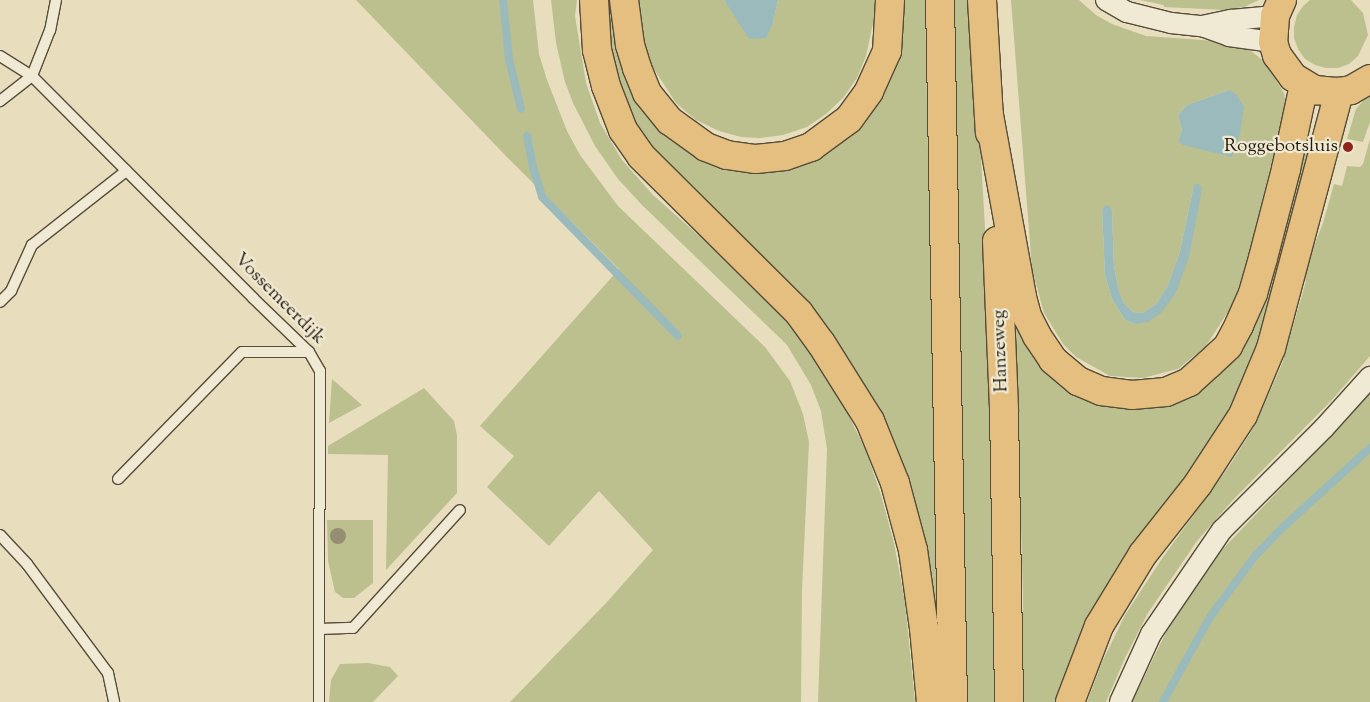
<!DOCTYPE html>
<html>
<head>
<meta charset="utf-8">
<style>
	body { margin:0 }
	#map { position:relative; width:1370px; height:702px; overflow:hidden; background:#e8debe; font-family:"Sorts Mill Goudy",serif }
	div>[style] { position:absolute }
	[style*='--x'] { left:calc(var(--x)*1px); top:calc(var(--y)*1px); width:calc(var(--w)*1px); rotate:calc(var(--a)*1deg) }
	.green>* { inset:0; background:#bbc08e }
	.water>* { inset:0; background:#9bbabb }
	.stream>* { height:8px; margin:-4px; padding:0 4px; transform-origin:4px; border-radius:4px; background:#9bbabb }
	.roads { filter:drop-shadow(1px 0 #564c3a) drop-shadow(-1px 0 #564c3a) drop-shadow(0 1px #564c3a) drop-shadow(0 -1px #564c3a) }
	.lane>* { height:10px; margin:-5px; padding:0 5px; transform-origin:5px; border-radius:5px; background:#f0ead5 }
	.street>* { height:20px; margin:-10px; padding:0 10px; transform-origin:10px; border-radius:10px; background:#f0ead5 }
	.primary>* { height:28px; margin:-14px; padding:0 14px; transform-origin:14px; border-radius:14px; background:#e4bf7f }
	.highway>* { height:28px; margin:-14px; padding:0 14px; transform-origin:14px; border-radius:14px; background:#e4bf7f }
	.trees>* { width:16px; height:16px; margin:-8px; border-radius:50%; background:#968e72 }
	.dots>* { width:14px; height:14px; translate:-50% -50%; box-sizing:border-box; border:2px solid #f0ead5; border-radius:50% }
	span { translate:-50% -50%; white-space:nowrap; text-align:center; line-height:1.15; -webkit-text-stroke:4.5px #f0ead5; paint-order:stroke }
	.poi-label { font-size:19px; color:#261c0e }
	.right { translate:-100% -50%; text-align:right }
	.street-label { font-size:19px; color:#261c0e }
</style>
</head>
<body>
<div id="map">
	<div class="green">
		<i style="clip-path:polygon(356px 0,533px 0,539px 54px,547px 80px,567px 131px,580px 155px,618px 206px,765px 347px,790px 381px,803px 414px,809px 442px,802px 590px,801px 702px,510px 702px,607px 602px,653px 550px,599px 491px,549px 546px,487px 487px,514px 456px,480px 426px,619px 269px,505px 155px)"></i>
		<i style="clip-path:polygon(551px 0,577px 0,575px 16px,586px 83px,600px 123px,622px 160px,653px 195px,741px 273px,774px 305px,823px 370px,848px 414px,866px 451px,881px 495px,894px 543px,905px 602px,915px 702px,818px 702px,827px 449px,821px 411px,811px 385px,787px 345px,642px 205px,618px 179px,595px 146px,573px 103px,565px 82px,556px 43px)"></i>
		<i style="clip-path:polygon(602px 0,615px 0,615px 9px,697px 153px,840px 140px,902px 0,925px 0,938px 653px,891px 446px,649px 153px,615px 88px)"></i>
		<i style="clip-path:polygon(639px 0,724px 0,750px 38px,773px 23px,778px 0,878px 0,866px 56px,857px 78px,843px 98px,826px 114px,807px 127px,783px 135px,760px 138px,741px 137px,719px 131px,696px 120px,676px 103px,652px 66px,645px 44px)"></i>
		<i style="clip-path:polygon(949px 0,972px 0,991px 334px,998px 702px,962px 702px)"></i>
		<i style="clip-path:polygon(evenodd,1011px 0,1079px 0,1096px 15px,1112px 24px,1146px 36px,1216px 41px,1247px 48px,1265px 62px,1284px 93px,1286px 105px,1286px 126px,1281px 126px,1245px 269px,1233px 304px,1206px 346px,1178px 369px,1143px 378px,1110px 376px,1076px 357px,1063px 344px,1044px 313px,1032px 269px,1011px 0,1229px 90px,1178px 141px,1182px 130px,1178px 115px,1187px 105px,1229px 90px,1011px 0,1194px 185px,1176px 293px,1135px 324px,1125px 320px,1112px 299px,1105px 275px,1102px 209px,1104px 206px,1112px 211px,1114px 266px,1119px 291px,1124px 303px,1133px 312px,1143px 313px,1156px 304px,1168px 285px,1180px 251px,1194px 185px)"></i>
		<i style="clip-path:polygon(1140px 0,1259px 0,1244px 7px,1225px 10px,1164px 7px,1164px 5px)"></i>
		<i style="clip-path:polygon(1310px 0,1351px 0,1363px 13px,1368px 35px,1358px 56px,1349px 64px,1338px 68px,1326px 68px,1315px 65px,1305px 59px,1298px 49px,1294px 38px,1294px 27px,1297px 15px,1303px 6px)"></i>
		<i style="clip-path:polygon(1370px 93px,1370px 122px,1363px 142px,1347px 139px,1356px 109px)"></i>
		<i style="clip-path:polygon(1370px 139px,1370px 356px,1331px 401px,1232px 501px,1197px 541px,1148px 613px,1125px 658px,1106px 702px,1087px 702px,1102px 662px,1125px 615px,1161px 560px,1232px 462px,1254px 427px,1282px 364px,1306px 281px,1301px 279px,1323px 223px,1334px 184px,1342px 186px,1347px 166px,1360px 167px,1363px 164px)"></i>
		<i style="clip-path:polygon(1301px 144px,1314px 148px,1250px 377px,1059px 702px,1023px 702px,1023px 594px,1015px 320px,1069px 388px,1208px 383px)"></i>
		<i style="clip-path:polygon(332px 379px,362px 405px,329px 423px)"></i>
		<i style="clip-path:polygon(424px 388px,454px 421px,457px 435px,457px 493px,386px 570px,388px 455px,328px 454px,328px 446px)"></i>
		<i style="clip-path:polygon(1370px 392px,1370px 702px,1132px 702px,1173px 618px,1216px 556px,1347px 419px)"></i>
		<i style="clip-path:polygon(327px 520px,373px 520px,373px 583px,354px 598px,343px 598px,335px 592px,328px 561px)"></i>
		<i style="clip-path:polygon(368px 663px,390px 667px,398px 676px,373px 702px,329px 702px,331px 680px,340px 664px)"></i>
	</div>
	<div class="water">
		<i style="clip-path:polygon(724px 0,778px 0,773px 23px,766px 38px,749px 39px)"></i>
		<i style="clip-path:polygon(1229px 90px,1236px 94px,1244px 107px,1240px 133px,1232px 157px,1183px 145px,1178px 141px,1182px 130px,1178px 115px,1187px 105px)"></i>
		<i style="clip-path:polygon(1198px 183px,1202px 189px,1189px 257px,1176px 293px,1161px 313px,1148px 322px,1135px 324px,1125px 320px,1112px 299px,1105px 275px,1102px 209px,1104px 206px,1109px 206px,1112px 211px,1114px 266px,1119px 291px,1124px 303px,1133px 312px,1143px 313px,1156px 304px,1168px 285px,1180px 251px,1194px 185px)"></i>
	</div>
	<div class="stream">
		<i style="--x:503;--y:0;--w:59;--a:84.2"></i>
		<i style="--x:509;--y:59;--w:51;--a:76.5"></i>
		<i style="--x:527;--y:136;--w:32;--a:79"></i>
		<i style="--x:533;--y:167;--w:31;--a:73"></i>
		<i style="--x:542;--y:197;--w:194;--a:45.6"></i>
		<i style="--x:1163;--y:702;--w:97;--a:-61.1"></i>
		<i style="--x:1210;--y:617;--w:76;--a:-53.6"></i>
		<i style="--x:1255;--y:556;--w:37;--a:-46"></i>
		<i style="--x:1281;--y:529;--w:120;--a:-42.3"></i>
	</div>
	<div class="roads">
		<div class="lane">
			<i style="--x:56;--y:0;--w:31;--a:101"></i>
			<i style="--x:50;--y:30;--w:49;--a:111.4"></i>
			<i style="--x:32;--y:76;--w:313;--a:45.1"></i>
			<i style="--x:253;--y:298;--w:78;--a:44"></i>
			<i style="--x:309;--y:352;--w:22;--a:60"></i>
			<i style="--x:320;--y:371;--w:331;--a:90.2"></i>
			<i style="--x:0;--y:56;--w:38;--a:32"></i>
			<i style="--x:32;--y:76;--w:41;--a:142"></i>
			<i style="--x:0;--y:302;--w:16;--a:-45"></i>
			<i style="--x:11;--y:291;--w:51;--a:-65.5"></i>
			<i style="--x:32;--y:245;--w:120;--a:-38.2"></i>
			<i style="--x:118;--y:479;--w:177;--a:-45.7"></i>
			<i style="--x:242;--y:352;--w:67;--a:0"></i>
			<i style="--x:0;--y:535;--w:40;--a:47"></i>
			<i style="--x:27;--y:564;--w:136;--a:53.4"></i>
			<i style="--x:108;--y:673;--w:30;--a:78"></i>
			<i style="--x:320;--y:629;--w:33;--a:-2"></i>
			<i style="--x:353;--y:628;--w:159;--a:-47.8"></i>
		</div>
		<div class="street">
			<i style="--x:1106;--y:0;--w:24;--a:30"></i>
			<i style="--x:1127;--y:12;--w:45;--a:14"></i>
			<i style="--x:1171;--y:23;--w:31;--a:6"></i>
			<i style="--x:1202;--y:26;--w:30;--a:-12"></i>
			<i style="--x:1231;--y:20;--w:44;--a:-5.2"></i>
			<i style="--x:1202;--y:26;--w:29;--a:20"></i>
			<i style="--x:1229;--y:36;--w:44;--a:7.8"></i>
			<i style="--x:1120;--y:702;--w:75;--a:-65.5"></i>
			<i style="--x:1151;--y:634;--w:126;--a:-55.7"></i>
			<i style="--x:1222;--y:530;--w:144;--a:-45"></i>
			<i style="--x:1324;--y:428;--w:69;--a:-48"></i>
		</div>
		<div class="primary">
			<i style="--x:1282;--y:0;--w:17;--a:114"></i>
			<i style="--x:1275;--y:16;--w:26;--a:94"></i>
			<i style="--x:1273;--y:42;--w:14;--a:73"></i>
			<i style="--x:1277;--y:55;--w:27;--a:54"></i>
			<i style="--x:1293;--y:77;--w:26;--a:31"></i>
			<i style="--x:1315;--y:90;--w:24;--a:5"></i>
			<i style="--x:1339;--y:92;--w:12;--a:-9"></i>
			<i style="--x:1351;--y:90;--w:22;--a:-30"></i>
		</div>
		<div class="highway">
			<i style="--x:594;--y:0;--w:50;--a:86.6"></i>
			<i style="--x:597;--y:50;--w:37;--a:76"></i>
			<i style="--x:606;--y:86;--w:47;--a:68.9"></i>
			<i style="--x:623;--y:130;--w:32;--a:55"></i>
			<i style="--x:641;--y:156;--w:223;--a:44.8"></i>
			<i style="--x:799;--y:313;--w:37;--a:54"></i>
			<i style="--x:821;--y:343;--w:92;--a:57.9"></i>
			<i style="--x:870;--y:421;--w:67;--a:68"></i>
			<i style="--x:895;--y:483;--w:69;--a:75"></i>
			<i style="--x:913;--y:550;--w:79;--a:82"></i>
			<i style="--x:924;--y:628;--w:74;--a:84.6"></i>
			<i style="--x:624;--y:0;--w:45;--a:82.4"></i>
			<i style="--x:630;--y:45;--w:24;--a:73"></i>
			<i style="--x:637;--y:68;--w:27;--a:68"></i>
			<i style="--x:647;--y:93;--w:36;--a:51"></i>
			<i style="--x:670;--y:121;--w:44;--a:35.8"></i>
			<i style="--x:706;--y:147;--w:22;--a:21"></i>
			<i style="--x:727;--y:155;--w:29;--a:8"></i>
			<i style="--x:756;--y:159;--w:29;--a:-6"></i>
			<i style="--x:785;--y:156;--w:28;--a:-19"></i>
			<i style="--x:811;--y:147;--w:47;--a:-36.4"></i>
			<i style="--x:849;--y:119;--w:34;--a:-54"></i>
			<i style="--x:869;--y:91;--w:44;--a:-65.8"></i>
			<i style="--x:887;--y:51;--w:51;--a:-86.6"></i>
			<i style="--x:940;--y:0;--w:702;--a:88.94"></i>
			<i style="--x:982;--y:0;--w:133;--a:86.6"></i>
			<i style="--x:989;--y:115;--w:185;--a:79.7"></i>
			<i style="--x:1022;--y:297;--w:20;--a:75"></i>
			<i style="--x:1027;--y:316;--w:22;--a:63"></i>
			<i style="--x:1037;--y:336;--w:29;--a:56"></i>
			<i style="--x:1053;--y:360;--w:33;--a:40"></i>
			<i style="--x:1078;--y:381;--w:25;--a:23"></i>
			<i style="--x:1101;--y:391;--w:31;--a:7"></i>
			<i style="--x:1132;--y:395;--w:34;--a:-5"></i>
			<i style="--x:1166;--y:392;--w:25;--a:-23"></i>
			<i style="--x:1189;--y:382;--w:27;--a:-42"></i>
			<i style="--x:1209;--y:364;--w:26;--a:-43"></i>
			<i style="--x:1228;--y:346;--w:24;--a:-62"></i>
			<i style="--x:1239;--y:325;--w:35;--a:-66"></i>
			<i style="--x:1253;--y:293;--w:36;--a:-74"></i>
			<i style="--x:1263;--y:258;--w:92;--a:-75.5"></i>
			<i style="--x:1286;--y:169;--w:86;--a:-77.9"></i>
			<i style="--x:997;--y:241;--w:170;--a:87.6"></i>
			<i style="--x:1004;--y:411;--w:291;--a:89"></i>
			<i style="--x:1070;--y:702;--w:81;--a:-69.1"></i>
			<i style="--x:1099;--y:626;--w:84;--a:-58.6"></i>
			<i style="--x:1143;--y:554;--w:89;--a:-51.8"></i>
			<i style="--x:1198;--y:484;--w:82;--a:-56.9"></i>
			<i style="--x:1243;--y:415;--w:73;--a:-67.3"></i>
			<i style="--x:1271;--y:348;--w:265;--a:-75.1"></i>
		</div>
	</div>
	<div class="trees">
		<i style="left:338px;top:536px"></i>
	</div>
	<div class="dots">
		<i style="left:1348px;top:147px;background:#8f2418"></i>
	</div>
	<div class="poi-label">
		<span class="right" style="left:1338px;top:147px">Roggebotsluis</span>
	</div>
	<div class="street-label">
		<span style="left:279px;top:299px;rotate:45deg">Vossemeerdijk</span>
		<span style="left:1001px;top:351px;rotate:-92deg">Hanzeweg</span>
	</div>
</div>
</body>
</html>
